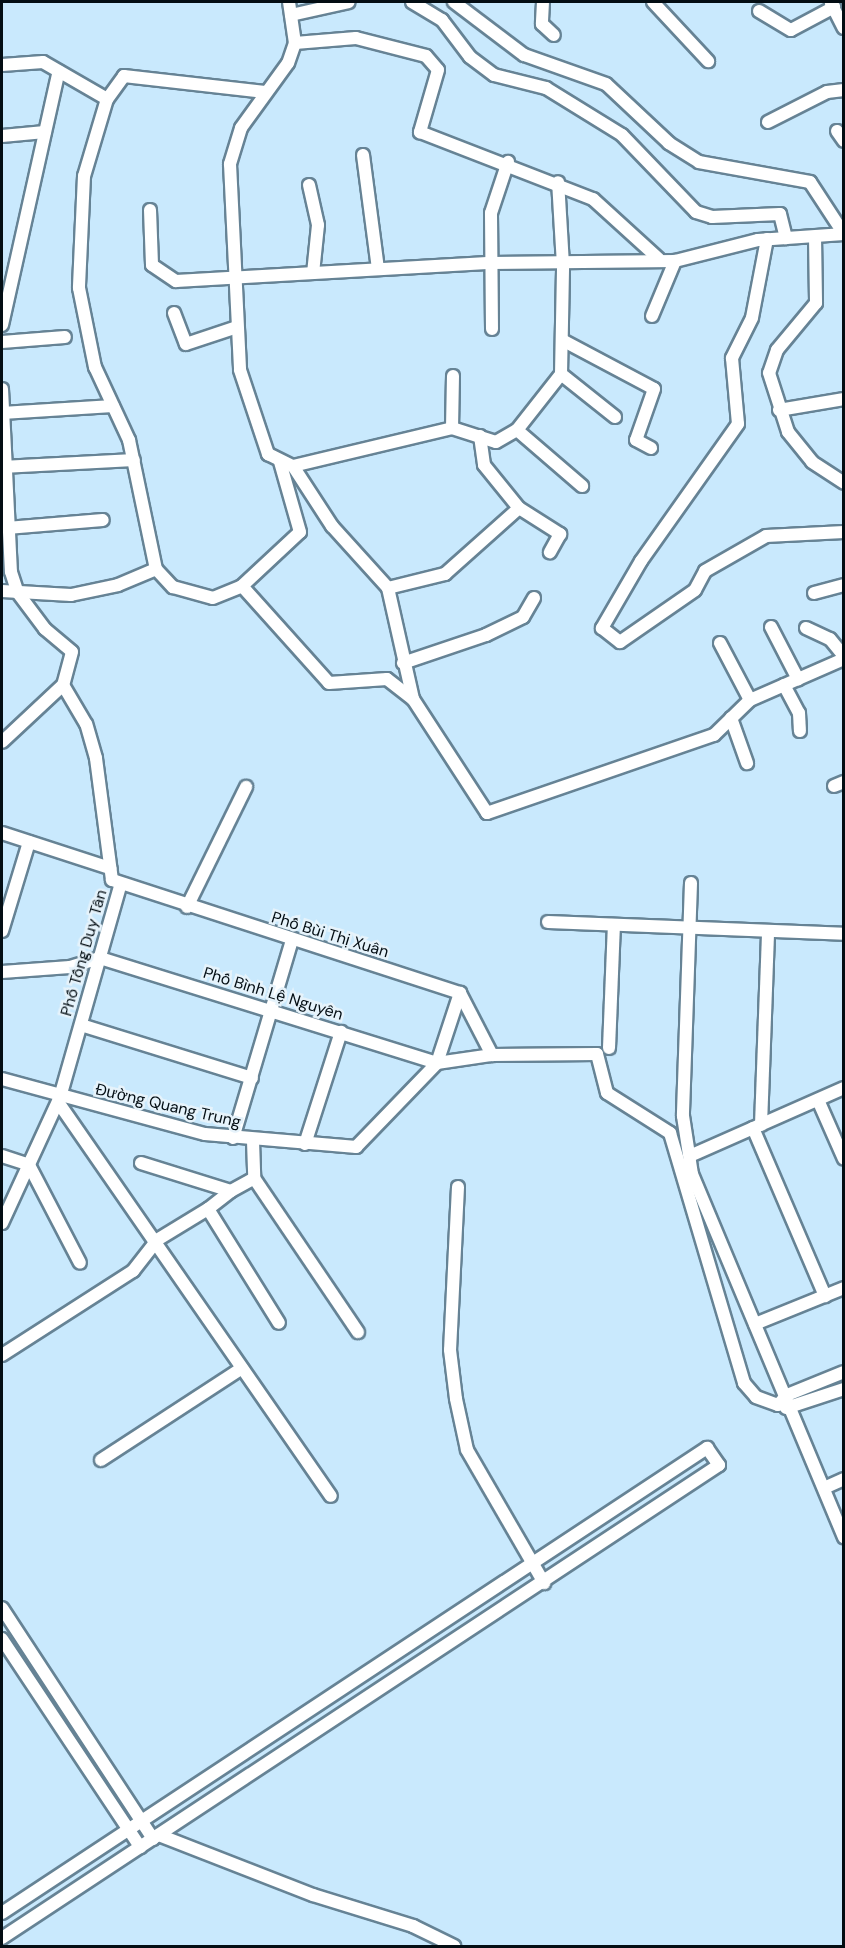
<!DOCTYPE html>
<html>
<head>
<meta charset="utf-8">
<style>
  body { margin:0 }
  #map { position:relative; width:845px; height:1948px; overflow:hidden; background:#c9e9fd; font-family:"DM Sans",sans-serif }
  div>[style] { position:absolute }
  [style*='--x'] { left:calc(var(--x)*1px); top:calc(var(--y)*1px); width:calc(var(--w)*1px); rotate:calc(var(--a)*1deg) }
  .roads { filter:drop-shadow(2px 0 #668395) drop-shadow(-2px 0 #668395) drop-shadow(0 2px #668395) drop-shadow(0 -2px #668395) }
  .minor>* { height:12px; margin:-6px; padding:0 6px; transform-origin:6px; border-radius:6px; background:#fff }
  span { translate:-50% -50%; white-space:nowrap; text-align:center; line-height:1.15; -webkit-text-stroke:5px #e6f3fb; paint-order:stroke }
  .street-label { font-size:16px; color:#030d13 }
  .frame { position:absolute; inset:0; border:3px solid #030d13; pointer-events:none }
</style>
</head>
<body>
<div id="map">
  <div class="roads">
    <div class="minor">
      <i style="--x:289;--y:2;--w:41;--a:81.7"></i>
      <i style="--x:295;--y:43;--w:21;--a:109"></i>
      <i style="--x:288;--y:63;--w:80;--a:125.9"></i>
      <i style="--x:241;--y:128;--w:38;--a:107"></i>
      <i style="--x:230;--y:164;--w:206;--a:87.2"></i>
      <i style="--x:240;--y:370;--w:89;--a:71.6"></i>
      <i style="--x:268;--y:454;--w:28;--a:26"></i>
      <i style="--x:293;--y:466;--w:72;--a:57"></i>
      <i style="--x:332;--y:526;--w:84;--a:47.9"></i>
      <i style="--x:388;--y:588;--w:114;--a:77.3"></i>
      <i style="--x:412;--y:2;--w:35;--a:31"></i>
      <i style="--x:442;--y:20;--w:46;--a:52.9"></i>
      <i style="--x:470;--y:57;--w:30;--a:37"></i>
      <i style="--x:494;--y:75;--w:54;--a:14"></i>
      <i style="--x:546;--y:88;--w:89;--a:31.7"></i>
      <i style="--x:622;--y:135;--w:107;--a:46.1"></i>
      <i style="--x:696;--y:212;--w:17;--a:17"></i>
      <i style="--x:712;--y:217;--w:68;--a:-2.5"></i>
      <i style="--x:780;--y:214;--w:25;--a:76"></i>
      <i style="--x:543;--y:2;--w:22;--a:93"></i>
      <i style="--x:542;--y:24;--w:16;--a:43"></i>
      <i style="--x:653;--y:2;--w:81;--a:47"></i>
      <i style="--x:831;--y:3;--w:28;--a:63"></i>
      <i style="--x:759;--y:11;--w:37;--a:31"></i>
      <i style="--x:791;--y:30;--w:49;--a:-28.1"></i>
      <i style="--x:291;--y:15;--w:59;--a:-12.6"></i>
      <i style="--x:295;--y:43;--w:61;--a:-4.7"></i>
      <i style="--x:356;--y:38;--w:72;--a:14.4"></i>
      <i style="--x:426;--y:56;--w:18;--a:49"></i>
      <i style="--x:438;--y:70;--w:65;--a:106.2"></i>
      <i style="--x:420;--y:132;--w:186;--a:21.2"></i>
      <i style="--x:593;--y:199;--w:89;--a:42.3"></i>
      <i style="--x:2;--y:65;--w:41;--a:-4.2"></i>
      <i style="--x:43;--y:62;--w:74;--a:30"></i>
      <i style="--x:265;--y:92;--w:142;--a:-173.5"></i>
      <i style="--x:124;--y:76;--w:29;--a:126"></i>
      <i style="--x:107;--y:99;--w:80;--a:106.6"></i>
      <i style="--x:84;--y:176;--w:112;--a:92.6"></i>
      <i style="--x:79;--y:288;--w:81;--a:78.6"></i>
      <i style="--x:95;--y:367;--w:81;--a:65"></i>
      <i style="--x:129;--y:440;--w:132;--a:78.2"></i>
      <i style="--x:156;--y:569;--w:25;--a:47"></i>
      <i style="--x:173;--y:587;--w:41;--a:15.4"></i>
      <i style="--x:213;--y:598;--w:31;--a:-22"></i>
      <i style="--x:242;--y:586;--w:79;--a:-43"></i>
      <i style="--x:300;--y:532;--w:73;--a:-105.9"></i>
      <i style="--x:768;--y:122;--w:66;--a:-27"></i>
      <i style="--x:827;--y:92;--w:17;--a:-7"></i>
      <i style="--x:837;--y:131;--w:12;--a:55"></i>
      <i style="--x:2;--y:136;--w:43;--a:-5.3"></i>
      <i style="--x:363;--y:155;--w:115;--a:82.5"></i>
      <i style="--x:309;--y:185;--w:41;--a:77.3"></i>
      <i style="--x:318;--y:225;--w:48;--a:95.9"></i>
      <i style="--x:150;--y:210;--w:55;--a:87.9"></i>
      <i style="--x:152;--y:265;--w:29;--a:34"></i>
      <i style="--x:176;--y:281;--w:316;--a:-3.3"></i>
      <i style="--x:491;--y:263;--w:184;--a:-0.6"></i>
      <i style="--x:675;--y:261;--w:86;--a:-14.2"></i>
      <i style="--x:758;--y:240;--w:86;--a:-4"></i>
      <i style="--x:844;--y:234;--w:62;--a:-123.2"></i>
      <i style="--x:810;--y:182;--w:113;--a:-169.8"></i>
      <i style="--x:699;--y:162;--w:36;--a:-148"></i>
      <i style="--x:669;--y:143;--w:86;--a:-136.9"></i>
      <i style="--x:606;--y:84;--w:87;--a:-160.5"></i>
      <i style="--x:524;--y:55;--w:88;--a:-142.9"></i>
      <i style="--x:815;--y:237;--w:66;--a:89.1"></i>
      <i style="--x:816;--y:303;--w:61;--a:129.7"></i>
      <i style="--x:777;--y:350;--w:24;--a:109"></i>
      <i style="--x:769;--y:373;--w:62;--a:72.1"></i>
      <i style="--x:788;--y:432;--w:38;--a:51"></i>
      <i style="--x:812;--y:462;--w:38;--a:33"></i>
      <i style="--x:767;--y:239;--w:80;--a:100.8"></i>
      <i style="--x:752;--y:318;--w:45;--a:116.6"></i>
      <i style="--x:732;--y:358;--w:66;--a:84.8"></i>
      <i style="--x:738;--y:424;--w:168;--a:125.3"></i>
      <i style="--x:641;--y:561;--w:78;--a:120.2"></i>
      <i style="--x:602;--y:628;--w:23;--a:38"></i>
      <i style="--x:620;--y:642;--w:91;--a:-34.7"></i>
      <i style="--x:695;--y:590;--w:21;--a:-62"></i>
      <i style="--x:705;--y:571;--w:70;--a:-29.8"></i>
      <i style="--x:766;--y:536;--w:78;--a:-2.9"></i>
      <i style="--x:174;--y:313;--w:33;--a:69"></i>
      <i style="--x:186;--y:344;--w:51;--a:-18.4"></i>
      <i style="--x:652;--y:316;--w:60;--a:-67.3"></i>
      <i style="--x:2;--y:325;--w:260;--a:-77.4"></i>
      <i style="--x:492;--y:329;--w:116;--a:-90.5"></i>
      <i style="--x:491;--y:213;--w:54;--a:-71.6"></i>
      <i style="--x:562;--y:340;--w:104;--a:28"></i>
      <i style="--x:654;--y:389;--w:54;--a:109.4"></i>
      <i style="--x:636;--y:440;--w:17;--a:28"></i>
      <i style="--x:2;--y:342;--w:63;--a:-4.5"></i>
      <i style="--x:561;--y:374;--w:69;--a:38.5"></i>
      <i style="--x:2;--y:389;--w:183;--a:87.2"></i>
      <i style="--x:11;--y:572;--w:22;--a:72"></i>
      <i style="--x:18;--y:593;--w:45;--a:53.1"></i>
      <i style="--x:45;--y:629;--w:35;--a:40"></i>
      <i style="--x:72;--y:652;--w:34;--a:105"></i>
      <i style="--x:63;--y:685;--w:83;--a:136.9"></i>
      <i style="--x:779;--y:410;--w:66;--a:-9.6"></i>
      <i style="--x:2;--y:413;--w:111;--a:-3.6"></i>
      <i style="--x:452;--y:428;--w:52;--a:-88.9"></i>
      <i style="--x:517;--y:430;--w:86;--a:40.7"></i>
      <i style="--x:480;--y:436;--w:29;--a:82"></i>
      <i style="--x:484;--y:465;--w:55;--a:50.9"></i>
      <i style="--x:519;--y:508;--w:49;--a:32.4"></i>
      <i style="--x:560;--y:534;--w:21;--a:119"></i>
      <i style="--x:293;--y:466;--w:163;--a:-13.4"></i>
      <i style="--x:452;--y:428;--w:46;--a:17.7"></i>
      <i style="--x:496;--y:442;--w:24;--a:-30"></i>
      <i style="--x:517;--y:430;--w:71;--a:-51.8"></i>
      <i style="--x:561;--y:374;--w:109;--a:-88.9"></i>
      <i style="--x:563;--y:265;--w:83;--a:-93.4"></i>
      <i style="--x:2;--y:467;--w:132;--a:-3"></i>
      <i style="--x:7;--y:528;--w:96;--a:-4.8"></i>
      <i style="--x:242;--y:586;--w:130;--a:48.1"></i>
      <i style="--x:329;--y:683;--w:58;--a:-3.9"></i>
      <i style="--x:387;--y:679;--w:33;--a:38"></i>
      <i style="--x:413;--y:699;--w:136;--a:57"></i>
      <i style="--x:487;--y:813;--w:240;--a:-19"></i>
      <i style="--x:714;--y:735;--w:50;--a:-44.2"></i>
      <i style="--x:750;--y:700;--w:103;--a:-23.6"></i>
      <i style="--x:388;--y:588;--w:59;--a:-13.8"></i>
      <i style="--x:445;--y:574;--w:99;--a:-41.7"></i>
      <i style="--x:2;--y:591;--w:69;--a:3.3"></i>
      <i style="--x:71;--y:595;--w:48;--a:-12"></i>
      <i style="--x:118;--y:585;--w:41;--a:-22.8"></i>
      <i style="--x:814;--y:593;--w:31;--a:-15"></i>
      <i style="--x:771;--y:627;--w:59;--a:62.6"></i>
      <i style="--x:806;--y:628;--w:26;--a:25"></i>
      <i style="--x:830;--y:639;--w:22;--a:51"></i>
      <i style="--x:720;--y:643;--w:64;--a:62.2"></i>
      <i style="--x:403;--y:663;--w:88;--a:-18.6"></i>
      <i style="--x:486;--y:635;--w:41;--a:-25.9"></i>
      <i style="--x:523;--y:617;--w:22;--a:-60"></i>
      <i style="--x:784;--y:685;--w:32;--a:62"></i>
      <i style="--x:799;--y:713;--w:18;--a:87"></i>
      <i style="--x:731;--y:718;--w:48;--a:70.4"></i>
      <i style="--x:834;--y:786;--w:11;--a:-22"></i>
      <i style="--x:2;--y:833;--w:114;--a:18"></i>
      <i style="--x:691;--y:883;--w:233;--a:92"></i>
      <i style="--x:683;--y:1116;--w:59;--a:81.2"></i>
      <i style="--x:692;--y:1174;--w:394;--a:67.3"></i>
      <i style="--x:187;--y:907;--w:134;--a:-63.8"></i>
      <i style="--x:548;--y:922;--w:296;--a:2.3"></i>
      <i style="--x:2;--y:931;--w:93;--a:-73.1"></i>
      <i style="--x:2;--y:972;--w:68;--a:-4.2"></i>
      <i style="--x:70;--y:967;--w:31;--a:-17"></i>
      <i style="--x:100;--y:958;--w:353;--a:17.3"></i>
      <i style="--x:437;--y:1063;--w:56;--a:-8.3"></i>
      <i style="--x:492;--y:1055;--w:105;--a:-0.5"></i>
      <i style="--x:597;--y:1054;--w:40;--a:75.6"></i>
      <i style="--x:607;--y:1093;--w:75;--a:32.4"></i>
      <i style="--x:670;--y:1133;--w:261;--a:73.5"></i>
      <i style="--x:744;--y:1383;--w:18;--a:49"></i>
      <i style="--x:756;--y:1397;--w:23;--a:20"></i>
      <i style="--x:778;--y:1405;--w:13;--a:-48"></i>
      <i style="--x:787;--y:1395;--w:61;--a:-22"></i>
      <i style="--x:460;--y:993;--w:70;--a:62.7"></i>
      <i style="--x:81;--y:1025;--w:179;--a:17.2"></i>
      <i style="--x:609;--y:1048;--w:123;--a:-87.7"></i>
      <i style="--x:2;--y:1079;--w:210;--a:15.2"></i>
      <i style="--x:205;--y:1134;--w:152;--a:4.9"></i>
      <i style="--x:356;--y:1147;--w:117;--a:-46"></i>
      <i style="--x:437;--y:1063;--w:74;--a:-71.8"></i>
      <i style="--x:460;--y:993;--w:366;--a:-162"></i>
      <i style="--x:112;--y:880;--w:123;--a:-97.5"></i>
      <i style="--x:96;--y:758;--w:35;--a:-106"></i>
      <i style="--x:86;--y:724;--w:45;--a:-120.5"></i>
      <i style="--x:818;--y:1100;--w:64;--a:66.2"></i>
      <i style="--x:58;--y:1102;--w:479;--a:55.3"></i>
      <i style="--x:761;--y:1125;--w:194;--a:-87.9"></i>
      <i style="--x:753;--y:1128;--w:183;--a:66.8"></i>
      <i style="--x:233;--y:1138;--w:207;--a:-73.4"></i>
      <i style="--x:253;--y:1141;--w:37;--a:88"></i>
      <i style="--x:254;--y:1178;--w:186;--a:56"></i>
      <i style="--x:305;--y:1144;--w:118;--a:-72.2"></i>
      <i style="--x:692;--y:1155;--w:166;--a:-23.8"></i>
      <i style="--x:2;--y:1156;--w:28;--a:18"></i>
      <i style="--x:29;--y:1165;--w:110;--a:62.5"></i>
      <i style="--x:141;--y:1163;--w:94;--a:17.3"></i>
      <i style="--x:231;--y:1191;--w:29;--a:142"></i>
      <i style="--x:208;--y:1209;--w:134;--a:58.1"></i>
      <i style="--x:458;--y:1187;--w:163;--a:92.8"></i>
      <i style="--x:450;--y:1350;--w:49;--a:83"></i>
      <i style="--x:456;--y:1399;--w:52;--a:77.8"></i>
      <i style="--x:467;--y:1450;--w:154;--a:59.9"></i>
      <i style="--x:231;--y:1191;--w:26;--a:-29"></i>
      <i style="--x:2;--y:1223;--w:139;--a:-65.3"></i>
      <i style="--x:60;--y:1097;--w:219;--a:-74.1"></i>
      <i style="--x:755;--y:1324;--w:96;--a:-22"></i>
      <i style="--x:2;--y:1355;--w:156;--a:-32.7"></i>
      <i style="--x:133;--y:1271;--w:39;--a:-52"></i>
      <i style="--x:157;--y:1240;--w:60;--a:-31.3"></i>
      <i style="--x:786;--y:1408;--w:61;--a:-18.1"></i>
      <i style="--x:101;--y:1460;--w:168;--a:-33.1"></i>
      <i style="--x:824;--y:1488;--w:22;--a:-24"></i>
      <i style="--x:2;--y:1608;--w:276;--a:56.8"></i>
      <i style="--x:2;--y:1639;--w:250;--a:56.4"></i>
      <i style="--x:159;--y:1835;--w:165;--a:21.3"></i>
      <i style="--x:313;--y:1895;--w:105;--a:17.2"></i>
      <i style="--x:413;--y:1926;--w:46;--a:26"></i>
      <i style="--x:2;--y:1913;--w:845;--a:-33.41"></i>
      <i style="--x:707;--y:1448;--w:21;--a:55"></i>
      <i style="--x:719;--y:1465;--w:859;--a:146.59"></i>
    </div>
  </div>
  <div class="street-label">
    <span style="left:330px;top:935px;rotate:17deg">Phố Bùi Thị Xuân</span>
    <span style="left:84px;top:953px;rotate:-74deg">Phố Tống Duy Tân</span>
    <span style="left:273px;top:994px;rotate:17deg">Phố Bình Lệ Nguyên</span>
    <span style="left:168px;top:1106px;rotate:13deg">Đường Quang Trung</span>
  </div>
  <div class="frame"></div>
</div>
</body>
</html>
